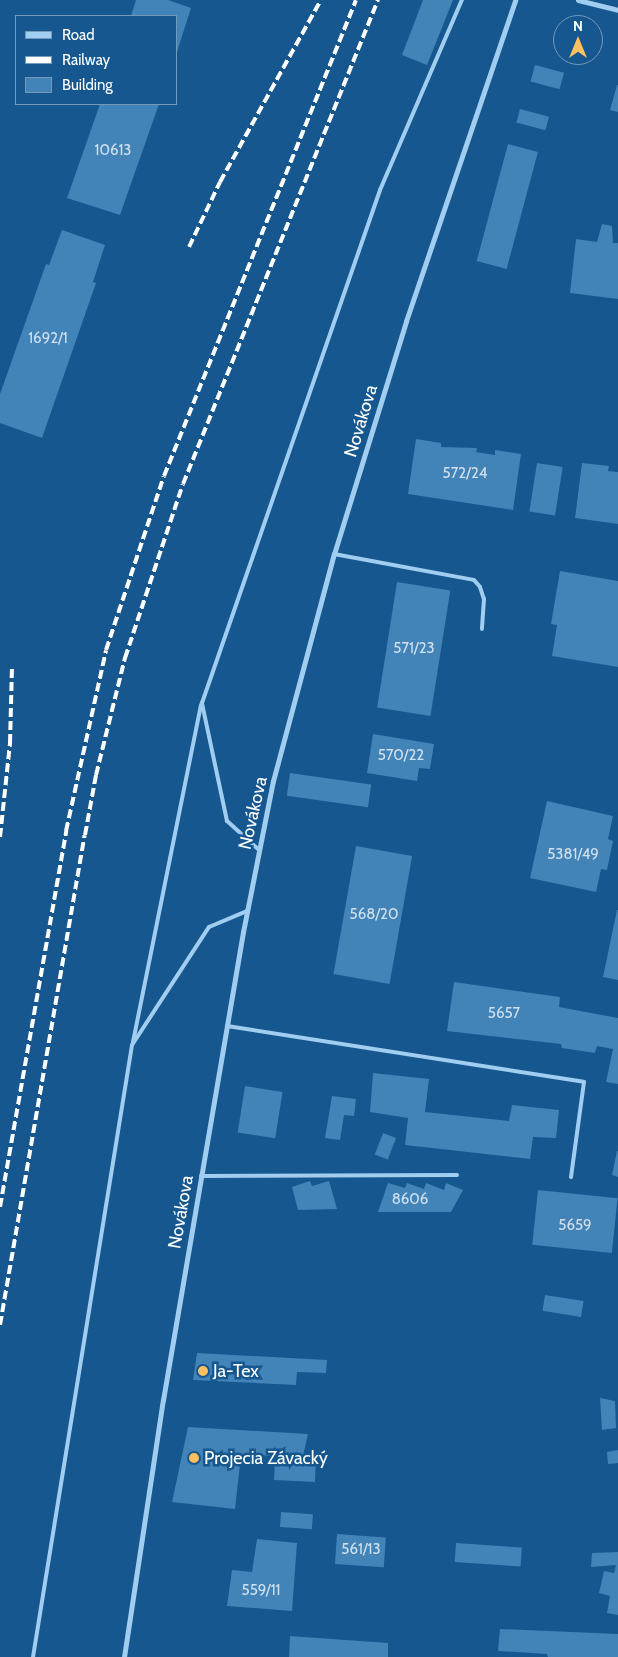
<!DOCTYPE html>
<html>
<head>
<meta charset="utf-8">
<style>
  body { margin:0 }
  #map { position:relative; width:618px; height:1657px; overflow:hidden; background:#15578e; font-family:Cabin,sans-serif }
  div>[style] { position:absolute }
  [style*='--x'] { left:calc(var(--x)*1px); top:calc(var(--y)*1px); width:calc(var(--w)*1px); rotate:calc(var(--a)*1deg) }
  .building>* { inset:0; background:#4283b8; transform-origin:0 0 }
  .service>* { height:4px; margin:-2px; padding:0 2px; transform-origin:2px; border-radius:2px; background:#a0cdf0 }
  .minor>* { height:5px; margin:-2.5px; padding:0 2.5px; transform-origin:2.5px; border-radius:2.5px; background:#a0cdf0 }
  .rail>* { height:4px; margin-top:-2px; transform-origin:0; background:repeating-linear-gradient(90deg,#fff 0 9px,transparent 0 13px) }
  .dots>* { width:14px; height:14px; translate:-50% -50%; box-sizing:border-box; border:2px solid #15578e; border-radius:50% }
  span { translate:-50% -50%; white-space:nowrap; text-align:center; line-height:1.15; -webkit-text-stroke:5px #15578e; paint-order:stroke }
  .number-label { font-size:15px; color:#d0e0ed }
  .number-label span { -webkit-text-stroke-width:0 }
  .street-label { font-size:18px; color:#fff }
  .poi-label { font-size:18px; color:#fff }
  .left { translate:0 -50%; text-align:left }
  .legend { position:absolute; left:15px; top:15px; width:162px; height:90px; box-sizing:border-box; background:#15578e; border:1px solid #739abb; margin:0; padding:6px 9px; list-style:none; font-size:15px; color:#fff }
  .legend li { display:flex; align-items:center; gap:10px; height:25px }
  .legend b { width:25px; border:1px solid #739abb }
  .north { position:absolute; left:553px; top:15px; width:50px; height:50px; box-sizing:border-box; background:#15578e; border:1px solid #739abb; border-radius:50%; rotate:0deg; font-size:14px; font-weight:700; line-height:20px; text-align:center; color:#fff }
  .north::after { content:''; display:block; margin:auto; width:18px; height:22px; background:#ffc05f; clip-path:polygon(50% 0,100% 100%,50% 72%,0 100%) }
</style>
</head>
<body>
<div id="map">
  <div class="building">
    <i style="clip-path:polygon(136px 0,168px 0,191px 8px,177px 52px,176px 16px,131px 16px)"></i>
    <i style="clip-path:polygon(423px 0,453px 0,427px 65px,402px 55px)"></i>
    <i style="left:535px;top:65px;width:30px;height:17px;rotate:15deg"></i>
    <i style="clip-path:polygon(617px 85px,618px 85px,618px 112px,610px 110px)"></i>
    <i style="clip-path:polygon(100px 104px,159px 104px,120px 215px,67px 198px)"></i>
    <i style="left:520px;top:109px;width:30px;height:14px;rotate:15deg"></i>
    <i style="left:508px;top:144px;width:31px;height:121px;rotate:15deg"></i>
    <i style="clip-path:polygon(602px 224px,612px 226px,613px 243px,618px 243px,618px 299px,570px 293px,576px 239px,597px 242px)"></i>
    <i style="clip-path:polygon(62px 230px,105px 245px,93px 282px,96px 283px,42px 438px,0 423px,0 394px,46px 264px,49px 265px)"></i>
    <i style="clip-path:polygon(416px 439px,441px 443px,441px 447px,477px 448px,476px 452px,495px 455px,495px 450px,521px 454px,513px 510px,408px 494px)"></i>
    <i style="left:537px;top:463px;width:26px;height:49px;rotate:9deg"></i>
    <i style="clip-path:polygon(582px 463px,609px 466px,608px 471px,618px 472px,618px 524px,575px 518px)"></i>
    <i style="clip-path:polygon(560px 571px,618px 581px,618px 667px,552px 656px,557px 625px,551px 624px)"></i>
    <i style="left:397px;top:582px;width:54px;height:127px;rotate:9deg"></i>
    <i style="clip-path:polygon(373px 734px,434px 744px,430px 769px,419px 768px,417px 781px,367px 773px)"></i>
    <i style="left:290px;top:773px;width:82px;height:23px;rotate:8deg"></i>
    <i style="clip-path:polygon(547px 801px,613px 816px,608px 839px,613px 841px,607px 870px,601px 869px,596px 892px,530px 878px)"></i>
    <i style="left:356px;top:846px;width:57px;height:130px;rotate:10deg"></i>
    <i style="clip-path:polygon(617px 910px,618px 910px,618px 980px,603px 977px)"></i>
    <i style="clip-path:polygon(454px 982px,560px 997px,559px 1007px,618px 1018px,618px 1084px,606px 1082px,613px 1049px,597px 1046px,595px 1053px,562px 1048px,561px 1044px,447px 1031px)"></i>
    <i style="clip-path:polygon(373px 1073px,429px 1079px,425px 1112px,509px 1121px,512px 1105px,559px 1110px,556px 1138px,533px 1137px,530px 1159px,405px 1145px,408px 1118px,370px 1112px)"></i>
    <i style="left:245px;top:1086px;width:38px;height:47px;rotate:9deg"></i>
    <i style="clip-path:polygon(332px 1096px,356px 1099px,354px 1116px,344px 1115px,340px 1140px,325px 1138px)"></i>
    <i style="left:383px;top:1133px;width:14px;height:23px;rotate:21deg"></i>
    <i style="clip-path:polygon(617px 1151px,618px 1151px,618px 1177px,612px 1175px)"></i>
    <i style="clip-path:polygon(310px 1181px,312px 1186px,329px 1181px,337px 1209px,298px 1210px,292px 1187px)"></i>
    <i style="clip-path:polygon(388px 1183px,405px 1188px,407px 1183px,424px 1189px,426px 1183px,444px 1190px,446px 1183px,463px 1190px,451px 1212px,378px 1212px)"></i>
    <i style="left:538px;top:1190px;width:80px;height:55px;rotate:6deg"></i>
    <i style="left:545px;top:1295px;width:39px;height:16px;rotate:9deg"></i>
    <i style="clip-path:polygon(197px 1353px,327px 1360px,326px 1373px,297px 1372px,296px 1385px,193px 1380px)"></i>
    <i style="clip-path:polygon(600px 1398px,615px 1401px,616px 1428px,602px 1430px)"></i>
    <i style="clip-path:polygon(188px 1427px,308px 1434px,303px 1456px,241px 1455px,235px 1509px,172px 1502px)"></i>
    <i style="clip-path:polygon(618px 1450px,618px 1463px,608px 1464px,607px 1452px)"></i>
    <i style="left:275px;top:1460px;width:41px;height:20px;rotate:3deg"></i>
    <i style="left:281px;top:1512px;width:32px;height:15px;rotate:4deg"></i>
    <i style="left:337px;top:1534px;width:49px;height:30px;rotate:4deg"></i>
    <i style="clip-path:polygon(257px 1539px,297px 1543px,292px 1611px,227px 1606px,232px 1570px,252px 1572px)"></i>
    <i style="left:456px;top:1543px;width:66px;height:19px;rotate:4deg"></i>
    <i style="clip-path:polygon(618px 1552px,618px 1615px,607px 1613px,610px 1596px,599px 1593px,604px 1571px,614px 1573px,616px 1565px,591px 1567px,592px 1553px)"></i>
    <i style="clip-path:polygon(500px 1629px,618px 1634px,618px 1657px,548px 1657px,547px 1654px,498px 1651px)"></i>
    <i style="clip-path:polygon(290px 1636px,388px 1643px,388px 1657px,289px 1657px)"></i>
  </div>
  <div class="service">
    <i style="--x:334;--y:554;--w:142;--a:10.5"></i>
    <i style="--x:474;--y:580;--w:9;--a:49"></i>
    <i style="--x:480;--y:587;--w:13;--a:72"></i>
    <i style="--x:484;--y:599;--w:30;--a:94"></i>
    <i style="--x:258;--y:849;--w:42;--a:-137.9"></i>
    <i style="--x:227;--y:821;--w:121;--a:-102"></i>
    <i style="--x:202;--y:703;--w:543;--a:-70.86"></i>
    <i style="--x:380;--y:190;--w:207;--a:-66.7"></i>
    <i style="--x:227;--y:1026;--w:361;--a:8.9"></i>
    <i style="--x:584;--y:1082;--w:96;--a:97.8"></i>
    <i style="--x:133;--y:1042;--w:344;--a:-78.6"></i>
    <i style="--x:201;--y:1176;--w:256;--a:-0.2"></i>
    <i style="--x:33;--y:1657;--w:620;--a:-80.81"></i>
    <i style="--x:132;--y:1045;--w:141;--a:-56.9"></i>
    <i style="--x:209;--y:927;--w:41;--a:-22.8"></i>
  </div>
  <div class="minor">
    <i style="--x:578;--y:0;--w:41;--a:14"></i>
    <i style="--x:124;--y:1657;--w:260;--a:-81.4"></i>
    <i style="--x:163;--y:1400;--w:475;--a:-80.3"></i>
    <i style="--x:243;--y:932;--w:154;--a:-78.8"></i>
    <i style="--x:273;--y:781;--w:235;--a:-75"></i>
    <i style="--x:334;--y:554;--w:244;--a:-72.8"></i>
    <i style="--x:406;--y:321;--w:339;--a:-71.2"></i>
  </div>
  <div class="rail">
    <i style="--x:189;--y:247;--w:72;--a:-64.5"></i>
    <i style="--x:220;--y:182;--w:208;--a:-61"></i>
    <i style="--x:0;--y:837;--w:95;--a:-83.9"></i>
    <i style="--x:10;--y:743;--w:75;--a:-88.5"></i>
    <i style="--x:0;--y:1207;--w:382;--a:-80"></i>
    <i style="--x:66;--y:831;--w:185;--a:-77.5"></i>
    <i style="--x:106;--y:650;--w:183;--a:-71.6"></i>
    <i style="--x:164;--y:476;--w:513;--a:-68.03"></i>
    <i style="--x:0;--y:1325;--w:497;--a:-80.2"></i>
    <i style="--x:85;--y:835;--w:61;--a:-79.6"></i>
    <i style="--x:96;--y:775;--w:121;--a:-76.1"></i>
    <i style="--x:125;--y:658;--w:183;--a:-71.6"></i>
    <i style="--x:183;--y:484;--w:522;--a:-68.06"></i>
  </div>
  <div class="dots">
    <i style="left:203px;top:1371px;background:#ffc05f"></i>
    <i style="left:194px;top:1458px;background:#ffc05f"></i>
  </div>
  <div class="number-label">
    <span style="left:113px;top:151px">10613</span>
    <span style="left:48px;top:339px">1692/1</span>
    <span style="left:465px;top:474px">572/24</span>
    <span style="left:414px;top:649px">571/23</span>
    <span style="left:401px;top:756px">570/22</span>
    <span style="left:573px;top:855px">5381/49</span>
    <span style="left:374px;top:915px">568/20</span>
    <span style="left:504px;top:1014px">5657</span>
    <span style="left:410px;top:1200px">8606</span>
    <span style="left:575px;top:1226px">5659</span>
    <span style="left:361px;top:1550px">561/13</span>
    <span style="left:261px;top:1591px">559/11</span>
  </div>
  <div class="street-label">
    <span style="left:361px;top:421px;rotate:-73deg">Novákova</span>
    <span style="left:253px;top:813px;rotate:-77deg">Novákova</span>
    <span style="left:181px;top:1212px;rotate:-80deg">Novákova</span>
  </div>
  <div class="poi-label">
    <span class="left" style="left:213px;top:1371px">Ja-Tex</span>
    <span class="left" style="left:204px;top:1458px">Projecia Závacký</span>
  </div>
  <ul class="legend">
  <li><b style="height:6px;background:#a0cdf0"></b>Road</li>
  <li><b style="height:6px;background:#fff"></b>Railway</li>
  <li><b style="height:14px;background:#4283b8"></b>Building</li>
  </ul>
  <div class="north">N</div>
</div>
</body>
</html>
